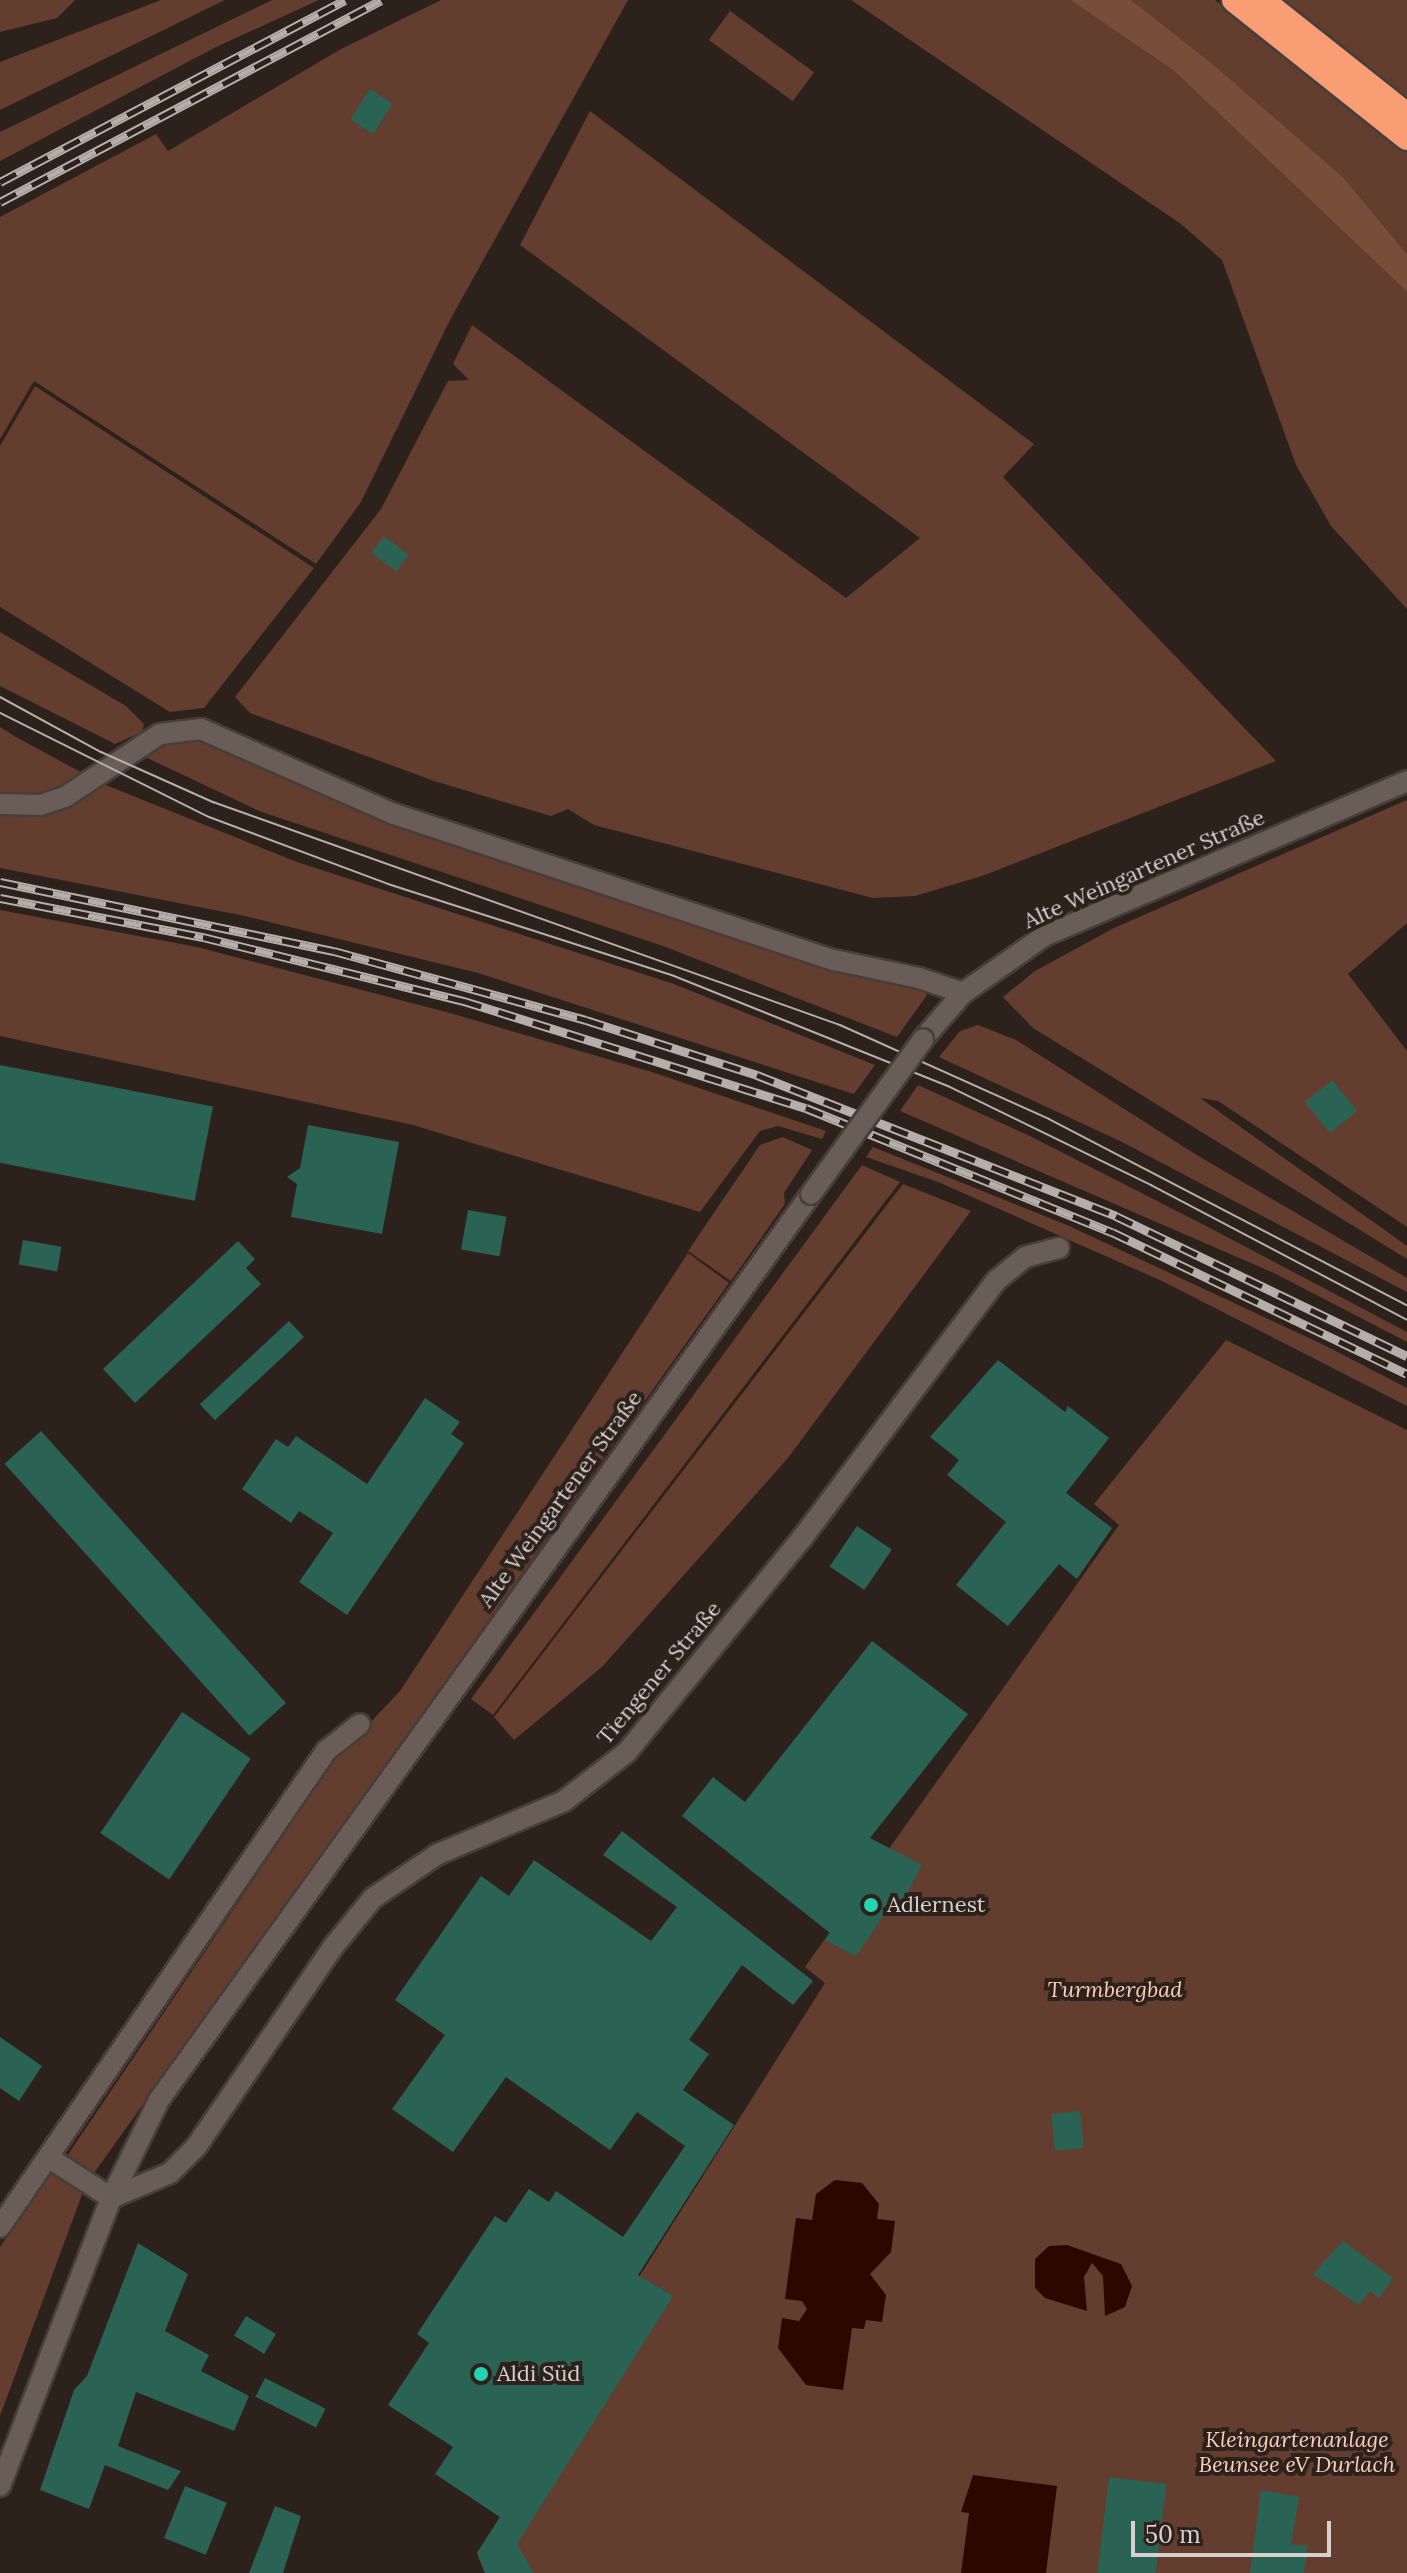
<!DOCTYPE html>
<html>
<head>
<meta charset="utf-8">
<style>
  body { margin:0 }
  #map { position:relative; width:1407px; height:2573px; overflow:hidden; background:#2d211c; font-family:Lora,serif }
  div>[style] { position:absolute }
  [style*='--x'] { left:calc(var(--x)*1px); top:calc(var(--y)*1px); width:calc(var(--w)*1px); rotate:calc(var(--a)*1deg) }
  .green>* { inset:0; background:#633d2d; transform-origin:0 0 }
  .forest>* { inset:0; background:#784d39 }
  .water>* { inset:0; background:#2b0700 }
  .building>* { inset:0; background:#2a6354; transform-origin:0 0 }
  .roads { filter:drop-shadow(2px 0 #473e3a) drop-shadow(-2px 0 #473e3a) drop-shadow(0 2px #473e3a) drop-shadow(0 -2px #473e3a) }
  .minor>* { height:20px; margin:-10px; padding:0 10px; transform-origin:10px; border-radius:10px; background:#6a5d57 }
  .highway>* { height:24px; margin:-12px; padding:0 12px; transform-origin:12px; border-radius:12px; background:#f89d74 }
  .tram>* { height:2px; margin:-1px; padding:0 1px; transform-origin:1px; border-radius:1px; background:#b6aeaa }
  .rail>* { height:9px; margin-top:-4.5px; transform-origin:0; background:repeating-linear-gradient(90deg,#2d211c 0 18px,#b6aeaa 0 36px); box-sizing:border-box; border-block:2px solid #b6aeaa }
  .bridges { filter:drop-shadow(2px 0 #473e3a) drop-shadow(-2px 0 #473e3a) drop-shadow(0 2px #473e3a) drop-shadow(0 -2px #473e3a) }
  .minor-bridge>* { height:20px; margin:-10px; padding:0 10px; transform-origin:10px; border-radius:10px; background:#6a5d57 }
  .dots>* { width:22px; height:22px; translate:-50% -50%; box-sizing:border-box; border:4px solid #2d211c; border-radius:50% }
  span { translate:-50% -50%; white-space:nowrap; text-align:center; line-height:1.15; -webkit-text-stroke:8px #2d211c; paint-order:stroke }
  .street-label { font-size:22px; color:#d7d0cc }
  .poi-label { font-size:22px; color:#d7d0cc }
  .left { translate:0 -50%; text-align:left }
  .park-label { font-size:22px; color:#f9cdb9; font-style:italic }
  .scale { position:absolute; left:1131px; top:2521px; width:200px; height:36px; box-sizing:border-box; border:4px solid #d7d0cc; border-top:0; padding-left:10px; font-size:24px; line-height:28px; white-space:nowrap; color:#d7d0cc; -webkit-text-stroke:6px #2d211c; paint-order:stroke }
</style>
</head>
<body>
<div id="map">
  <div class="green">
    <i style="clip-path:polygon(0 0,75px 0,57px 18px,0 32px)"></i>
    <i style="clip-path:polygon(161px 0,225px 0,0 110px,0 62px)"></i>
    <i style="clip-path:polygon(272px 0,319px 0,216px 47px,0 161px,0 132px)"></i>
    <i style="clip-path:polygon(441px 0,628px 0,450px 320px,361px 502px,316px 564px,34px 381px,0 439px,0 217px,156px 134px,168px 151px,341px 49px)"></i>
    <i style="clip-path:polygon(851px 0,1070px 0,1174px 71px,1407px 292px,1407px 609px,1331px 526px,1296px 465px,1222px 260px,1181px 224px)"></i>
    <i style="clip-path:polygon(1131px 0,1215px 0,1407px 152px,1407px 254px,1344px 178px)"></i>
    <i style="clip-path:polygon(1281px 0,1407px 0,1407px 104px)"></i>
    <i style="left:730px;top:11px;width:104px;height:36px;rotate:36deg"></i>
    <i style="clip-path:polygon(590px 111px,1034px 444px,1003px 477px,1276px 761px,982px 876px,915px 896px,873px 898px,594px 825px,568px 809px,551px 816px,434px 781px,250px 713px,235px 697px,381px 509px,448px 381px,469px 380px,453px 364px,472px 325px,846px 598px,920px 538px,520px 245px)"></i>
    <i style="clip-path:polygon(35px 386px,314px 568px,204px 708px,170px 712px,0 607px,0 446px)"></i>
    <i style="clip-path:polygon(0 632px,126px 706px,144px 724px,142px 732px,115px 744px,0 686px)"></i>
    <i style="clip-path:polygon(0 727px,16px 737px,88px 776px,57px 794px,0 796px)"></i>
    <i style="clip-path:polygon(197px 737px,475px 851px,924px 990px,927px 995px,897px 1037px,663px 946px,259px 811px,141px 755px,167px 741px)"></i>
    <i style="clip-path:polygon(101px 783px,297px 862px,674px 984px,875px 1065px,854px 1094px,478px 973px,245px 916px,0 868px,0 811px)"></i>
    <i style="clip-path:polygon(1407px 800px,1407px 923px,1348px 974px,1407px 1051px,1407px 1227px,1218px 1101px,1200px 1098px,1407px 1246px,1407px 1259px,1033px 1028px,1003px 997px,1035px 971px,1114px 928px)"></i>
    <i style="clip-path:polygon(0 910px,197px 947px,450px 1013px,652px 1072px,826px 1131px,822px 1139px,778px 1126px,760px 1131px,700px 1212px,413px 1125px,0 1036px)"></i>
    <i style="clip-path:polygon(978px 1025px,1016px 1040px,1195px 1154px,1407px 1278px,1407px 1292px,1122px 1142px,939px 1057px,960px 1031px)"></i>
    <i style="clip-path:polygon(918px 1085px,1030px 1136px,1208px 1227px,1407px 1332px,1407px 1342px,1274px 1273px,900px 1111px)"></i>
    <i style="clip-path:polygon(783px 1137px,812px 1150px,784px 1193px,785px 1204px,731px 1281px,688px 1251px,760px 1145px)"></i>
    <i style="clip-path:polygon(873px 1147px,1067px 1225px,1326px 1346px,1407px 1388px,1407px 1406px,1162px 1281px,938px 1182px,866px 1157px)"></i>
    <i style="clip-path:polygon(862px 1165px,900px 1182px,493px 1715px,471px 1699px)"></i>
    <i style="clip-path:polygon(903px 1184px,971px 1211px,788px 1458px,602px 1667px,514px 1740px,494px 1717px)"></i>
    <i style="clip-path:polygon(688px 1253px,729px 1283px,94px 2173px,67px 2156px,333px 1762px,400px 1691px)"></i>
    <i style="clip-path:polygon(1226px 1340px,1407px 1430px,1407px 2573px,485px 2573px,477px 2553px,500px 2517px,491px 2511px,825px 1983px,805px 1967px,1119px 1525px,1094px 1504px)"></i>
    <i style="clip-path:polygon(53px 2170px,83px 2192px,0 2416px,0 2247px)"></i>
  </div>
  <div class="forest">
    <i style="clip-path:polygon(1070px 0,1131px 0,1211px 63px,1344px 178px,1407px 254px,1407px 292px,1174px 71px)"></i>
  </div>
  <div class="water">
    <i style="clip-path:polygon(835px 2180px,862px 2183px,879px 2204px,877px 2219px,895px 2221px,891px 2252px,870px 2274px,886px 2295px,882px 2322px,866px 2320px,864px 2329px,852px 2328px,843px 2390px,806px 2385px,778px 2348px,782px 2318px,799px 2321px,807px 2309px,802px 2301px,785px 2299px,796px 2218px,812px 2220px,816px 2194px)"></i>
    <i style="clip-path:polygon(1067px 2245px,1121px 2264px,1132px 2286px,1125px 2307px,1105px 2316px,1103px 2276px,1092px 2263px,1084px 2277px,1087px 2311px,1045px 2298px,1035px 2288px,1035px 2259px,1049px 2246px)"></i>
    <i style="clip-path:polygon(973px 2475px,1057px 2486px,1046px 2573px,961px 2573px,969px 2513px,961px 2512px)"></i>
  </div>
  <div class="building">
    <i style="left:370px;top:89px;width:27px;height:36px;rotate:33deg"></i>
    <i style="left:384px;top:536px;width:31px;height:21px;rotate:37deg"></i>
    <i style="left:0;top:1065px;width:217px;height:96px;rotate:11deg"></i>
    <i style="left:1332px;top:1080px;width:40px;height:35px;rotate:51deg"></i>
    <i style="clip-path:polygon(308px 1125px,399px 1142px,382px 1234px,291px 1217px,297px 1184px,287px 1177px,300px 1168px)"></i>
    <i style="left:468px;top:1210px;width:39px;height:40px;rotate:10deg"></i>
    <i style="left:23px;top:1240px;width:39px;height:25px;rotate:10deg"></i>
    <i style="clip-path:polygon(238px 1241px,255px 1259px,246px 1268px,261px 1284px,135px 1403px,103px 1369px)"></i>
    <i style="left:289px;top:1321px;width:22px;height:122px;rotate:47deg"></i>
    <i style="clip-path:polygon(998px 1360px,1065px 1412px,1068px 1406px,1109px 1438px,1066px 1493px,1112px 1528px,1077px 1579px,1059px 1564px,1008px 1626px,956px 1585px,1006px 1522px,947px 1475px,959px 1460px,930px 1437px)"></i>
    <i style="clip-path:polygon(425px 1398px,460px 1422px,451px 1434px,464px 1443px,347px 1615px,299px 1582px,333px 1533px,299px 1511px,291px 1523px,242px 1489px,276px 1439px,288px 1447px,296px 1436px,367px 1484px)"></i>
    <i style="left:41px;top:1431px;width:366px;height:49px;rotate:48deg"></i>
    <i style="left:857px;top:1526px;width:42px;height:49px;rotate:34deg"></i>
    <i style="clip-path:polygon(872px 1641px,968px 1714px,870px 1838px,922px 1865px,899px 1910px,890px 1906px,856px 1956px,825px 1940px,830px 1933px,682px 1816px,713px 1777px,745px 1802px)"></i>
    <i style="left:182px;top:1712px;width:83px;height:146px;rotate:34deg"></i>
    <i style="clip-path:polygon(622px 1831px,813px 1981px,793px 2005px,742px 1965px,689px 2040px,709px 2054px,683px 2090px,734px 2125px,638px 2275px,673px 2296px,517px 2544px,534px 2573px,485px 2573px,477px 2553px,500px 2517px,435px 2474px,453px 2447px,388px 2405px,429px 2343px,417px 2334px,495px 2216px,506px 2223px,529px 2189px,549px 2202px,556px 2191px,623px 2237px,685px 2146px,637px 2112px,610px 2150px,506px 2077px,453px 2152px,392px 2109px,445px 2035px,395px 2000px,481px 1876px,509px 1896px,534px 1860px,651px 1941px,677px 1907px,603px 1855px)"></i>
    <i style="clip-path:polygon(0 2037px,42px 2066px,19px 2101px,0 2088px)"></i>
    <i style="left:1080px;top:2111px;width:37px;height:29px;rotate:84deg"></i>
    <i style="clip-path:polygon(1343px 2241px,1393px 2278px,1379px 2298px,1370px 2291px,1359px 2305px,1313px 2274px)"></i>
    <i style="clip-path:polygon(138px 2243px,188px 2274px,165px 2331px,209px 2355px,201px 2371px,249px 2396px,234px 2431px,136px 2392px,118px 2446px,181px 2471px,168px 2490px,105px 2465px,89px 2509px,40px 2490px,74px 2390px,87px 2376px)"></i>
    <i style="left:246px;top:2316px;width:35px;height:23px;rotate:31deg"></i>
    <i style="left:265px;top:2378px;width:68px;height:21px;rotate:27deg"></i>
    <i style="left:1109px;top:2477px;width:58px;height:97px;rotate:7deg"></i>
    <i style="left:185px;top:2486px;width:45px;height:56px;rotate:22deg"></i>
    <i style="clip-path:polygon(1261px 2490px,1299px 2497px,1291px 2544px,1308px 2546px,1304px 2573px,1250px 2573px)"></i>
    <i style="clip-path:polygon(275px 2506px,301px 2516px,283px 2573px,249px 2573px)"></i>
  </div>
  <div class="roads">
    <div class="minor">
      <i style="--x:0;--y:804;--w:40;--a:1.4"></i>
      <i style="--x:40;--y:805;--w:26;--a:-18"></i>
      <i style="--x:65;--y:797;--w:114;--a:-33.6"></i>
      <i style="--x:160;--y:734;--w:41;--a:-7"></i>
      <i style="--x:201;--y:729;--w:211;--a:23.8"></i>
      <i style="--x:394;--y:814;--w:464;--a:18.4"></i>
      <i style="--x:834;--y:960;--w:87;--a:12"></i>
      <i style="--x:919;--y:978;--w:46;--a:18.8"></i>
      <i style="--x:923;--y:1039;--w:61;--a:-49"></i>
      <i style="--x:963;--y:993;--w:99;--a:-35.1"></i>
      <i style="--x:1044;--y:936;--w:395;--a:-23.1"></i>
      <i style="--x:51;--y:2159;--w:72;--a:33"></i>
      <i style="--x:111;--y:2198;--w:64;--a:-23"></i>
      <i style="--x:170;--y:2173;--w:37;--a:-45"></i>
      <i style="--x:196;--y:2147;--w:242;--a:-55.6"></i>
      <i style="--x:333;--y:1947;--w:63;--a:-50.8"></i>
      <i style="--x:373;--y:1898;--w:78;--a:-34.1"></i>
      <i style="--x:438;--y:1854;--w:137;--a:-22.8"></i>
      <i style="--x:564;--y:1801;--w:80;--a:-37.9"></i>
      <i style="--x:627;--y:1752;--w:278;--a:-50.7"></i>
      <i style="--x:803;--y:1537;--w:322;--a:-53"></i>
      <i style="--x:997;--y:1280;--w:36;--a:-39"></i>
      <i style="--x:1025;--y:1257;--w:35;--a:-15"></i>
      <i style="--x:0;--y:2227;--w:577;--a:-55.59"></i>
      <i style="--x:326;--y:1751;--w:43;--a:-38.5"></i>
      <i style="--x:0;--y:2486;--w:309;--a:-68.9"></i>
      <i style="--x:111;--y:2198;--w:109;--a:-63.9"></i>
      <i style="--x:159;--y:2100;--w:1116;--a:-54.26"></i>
    </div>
    <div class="highway">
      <i style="--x:1234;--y:0;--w:221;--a:38.6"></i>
      <i style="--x:1262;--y:0;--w:185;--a:38.4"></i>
    </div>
  </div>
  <div class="tram">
    <i style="--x:0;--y:697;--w:115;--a:28.6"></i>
    <i style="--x:101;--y:752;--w:123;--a:24.1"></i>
    <i style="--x:213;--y:802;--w:665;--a:19.58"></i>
    <i style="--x:840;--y:1025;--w:229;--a:24.2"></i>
    <i style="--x:1049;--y:1119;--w:403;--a:27.5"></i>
    <i style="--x:0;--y:713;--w:233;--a:26.5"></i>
    <i style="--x:209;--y:817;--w:191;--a:20.5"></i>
    <i style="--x:388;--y:884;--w:300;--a:17.8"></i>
    <i style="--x:674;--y:976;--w:297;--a:21.9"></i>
    <i style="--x:950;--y:1087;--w:224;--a:26"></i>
    <i style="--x:1151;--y:1185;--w:289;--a:27.8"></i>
  </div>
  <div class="rail">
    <i style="--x:0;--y:182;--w:390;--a:-27.8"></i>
    <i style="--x:0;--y:202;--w:431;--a:-27.9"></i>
    <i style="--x:0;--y:882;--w:341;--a:11.7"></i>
    <i style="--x:334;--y:951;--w:261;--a:15.3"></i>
    <i style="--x:586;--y:1020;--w:180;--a:17.8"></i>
    <i style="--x:757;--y:1075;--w:386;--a:21.4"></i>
    <i style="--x:1116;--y:1216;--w:323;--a:25.7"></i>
    <i style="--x:0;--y:898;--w:207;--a:10.9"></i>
    <i style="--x:203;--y:937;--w:269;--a:13.8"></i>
    <i style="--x:464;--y:1001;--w:358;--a:17.4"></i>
    <i style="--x:806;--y:1108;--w:330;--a:22.1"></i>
    <i style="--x:1112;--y:1232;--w:327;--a:25.7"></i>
  </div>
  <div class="bridges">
    <div class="minor-bridge">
      <i style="--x:811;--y:1194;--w:191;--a:-54.1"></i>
    </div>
  </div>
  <div class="dots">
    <i style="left:871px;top:1905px;background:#20d5b0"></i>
    <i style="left:481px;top:2374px;background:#20d5b0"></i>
  </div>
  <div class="street-label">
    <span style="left:1144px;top:869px;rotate:-24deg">Alte Weingartener Straße</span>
    <span style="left:560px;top:1499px;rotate:-54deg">Alte Weingartener Straße</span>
    <span style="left:659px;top:1673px;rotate:-50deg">Tiengener Straße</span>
  </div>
  <div class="poi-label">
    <span class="left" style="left:887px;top:1905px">Adlernest</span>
    <span class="left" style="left:497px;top:2374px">Aldi Süd</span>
  </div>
  <div class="park-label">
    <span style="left:1115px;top:1990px">Turmbergbad</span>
    <span style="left:1297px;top:2452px">Kleingartenanlage<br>Beunsee eV Durlach</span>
  </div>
  <div class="scale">50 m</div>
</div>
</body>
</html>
